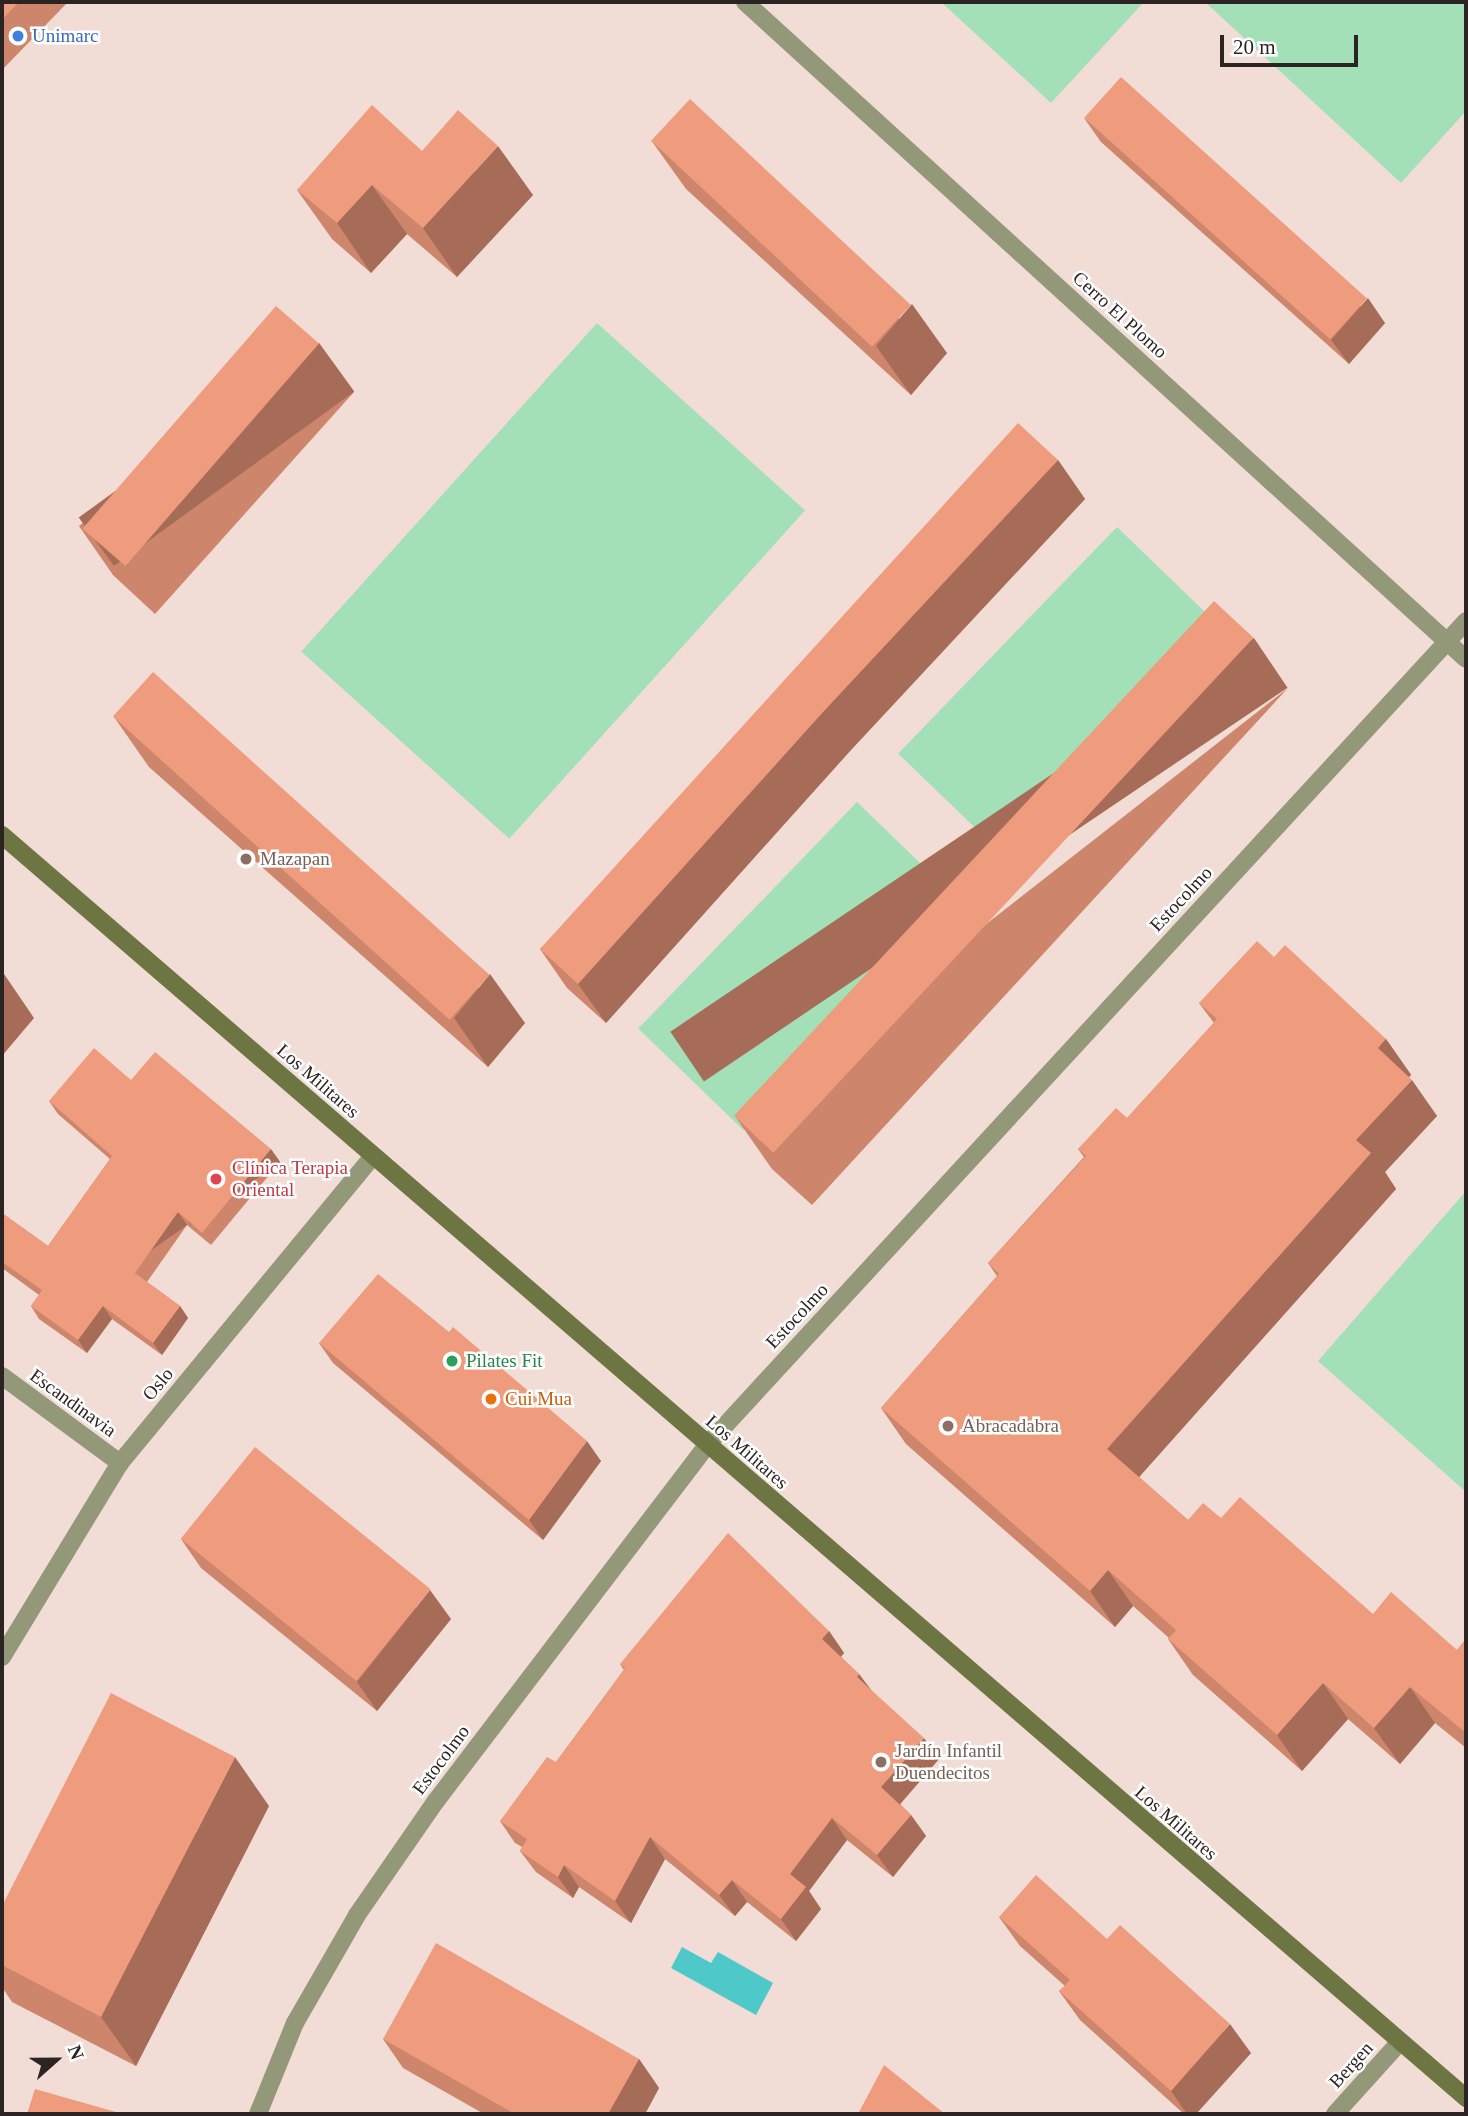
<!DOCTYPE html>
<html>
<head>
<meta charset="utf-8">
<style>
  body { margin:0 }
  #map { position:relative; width:1468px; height:2116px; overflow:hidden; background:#f1ddd6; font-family:Georgia,serif }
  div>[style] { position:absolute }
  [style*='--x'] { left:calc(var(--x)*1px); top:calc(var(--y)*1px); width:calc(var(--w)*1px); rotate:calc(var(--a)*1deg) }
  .green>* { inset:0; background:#a4e0b7; transform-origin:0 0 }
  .water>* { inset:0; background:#4ec8c9 }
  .street>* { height:18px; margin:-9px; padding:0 9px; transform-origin:9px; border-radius:9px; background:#939978 }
  .secondary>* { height:18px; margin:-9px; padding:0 9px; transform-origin:9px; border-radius:9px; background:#6d7643 }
  .wall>* { inset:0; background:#cd856c }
  .shaded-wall>* { inset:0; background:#a76c58; transform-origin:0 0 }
  .building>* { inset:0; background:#ee9b7e; transform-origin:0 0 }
  .dots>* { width:19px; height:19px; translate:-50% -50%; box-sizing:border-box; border:4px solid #fff; border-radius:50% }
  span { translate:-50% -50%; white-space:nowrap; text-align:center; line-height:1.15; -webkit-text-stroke:5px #fff; paint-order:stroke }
  .shop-label { font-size:19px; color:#366cbe }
  .left { translate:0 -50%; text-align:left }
  .street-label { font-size:19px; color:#2c2422 }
  .education-label { font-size:19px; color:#785e54 }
  .health-label { font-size:19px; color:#be3a42 }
  .leisure-label { font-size:19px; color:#27864d }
  .food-label { font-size:19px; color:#c56008 }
  .frame { position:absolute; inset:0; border:4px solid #2c2422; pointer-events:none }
  .north { position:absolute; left:21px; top:2025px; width:70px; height:70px; -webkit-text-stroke:5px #fff; paint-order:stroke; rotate:69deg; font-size:19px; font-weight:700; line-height:28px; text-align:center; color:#2c2422 }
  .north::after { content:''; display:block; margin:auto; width:24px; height:32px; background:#2c2422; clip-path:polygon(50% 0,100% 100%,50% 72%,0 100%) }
  .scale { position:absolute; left:1220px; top:35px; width:138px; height:32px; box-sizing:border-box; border:4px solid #2c2422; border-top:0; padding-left:9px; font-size:21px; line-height:24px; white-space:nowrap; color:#2c2422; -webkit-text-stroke:5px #fff; paint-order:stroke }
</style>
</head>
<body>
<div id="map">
  <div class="green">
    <i style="clip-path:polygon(941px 2px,1144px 2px,1051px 103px)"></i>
    <i style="clip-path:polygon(1205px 2px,1466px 2px,1466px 111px,1401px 183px)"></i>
    <i style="left:597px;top:323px;width:280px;height:442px;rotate:42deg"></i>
    <i style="left:1117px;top:527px;width:153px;height:315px;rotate:44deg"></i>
    <i style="left:857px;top:802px;width:146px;height:315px;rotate:44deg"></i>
    <i style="clip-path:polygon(1466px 1191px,1466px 1492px,1318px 1361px)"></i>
  </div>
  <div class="water">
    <i style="clip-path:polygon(682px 1947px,711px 1963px,718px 1952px,773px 1983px,756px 2015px,671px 1968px)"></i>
  </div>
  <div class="street">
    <i style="--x:745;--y:2;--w:975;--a:42.34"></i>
    <i style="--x:2;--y:1376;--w:147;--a:36.4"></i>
    <i style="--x:2;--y:1657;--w:227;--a:-58.7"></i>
    <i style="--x:120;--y:1463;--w:398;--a:-50.5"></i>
    <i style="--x:258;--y:2114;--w:98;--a:-67.9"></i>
    <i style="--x:295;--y:2023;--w:125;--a:-60.1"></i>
    <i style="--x:357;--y:1915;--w:139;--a:-55.3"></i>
    <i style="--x:436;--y:1801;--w:447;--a:-52.7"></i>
    <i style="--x:707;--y:1445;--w:1120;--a:-47.35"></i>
    <i style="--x:1335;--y:2114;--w:94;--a:-48"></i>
  </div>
  <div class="secondary">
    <i style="--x:2;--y:835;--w:1934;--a:40.78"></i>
  </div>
  <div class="wall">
    <i style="clip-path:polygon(2px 2px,68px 2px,2px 70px)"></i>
    <i style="clip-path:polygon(1084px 118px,1385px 323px,1349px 364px,1101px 142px)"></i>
    <i style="clip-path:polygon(651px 140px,947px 353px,911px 395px,686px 189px)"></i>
    <i style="clip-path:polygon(422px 151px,533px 195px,457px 277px,407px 234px,371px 273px,332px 239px,297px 190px)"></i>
    <i style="clip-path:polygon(319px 343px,354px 392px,155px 614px,113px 575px,79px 526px)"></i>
    <i style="clip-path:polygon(1058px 460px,1085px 499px,850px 751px,606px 1023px,567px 988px,540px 949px)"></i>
    <i style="clip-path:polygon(1288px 688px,812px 1205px,772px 1169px,737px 1119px)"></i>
    <i style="clip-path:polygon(114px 717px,525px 1023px,488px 1067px,149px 767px)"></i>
    <i style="clip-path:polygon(1274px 957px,1386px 1039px,1411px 1075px,1409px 1077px,1437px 1116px,1385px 1172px,1396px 1189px,1139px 1477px,1188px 1520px,1221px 1518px,1373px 1614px,1457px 1650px,1466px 1639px,1466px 1748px,1435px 1723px,1400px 1764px,1348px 1719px,1302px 1771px,1193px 1675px,1168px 1639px,1169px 1638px,1133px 1606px,1115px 1627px,906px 1444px,881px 1408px,997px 1276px,988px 1263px,1084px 1157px,1078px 1149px,1127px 1118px,1214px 1023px,1199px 1003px)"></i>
    <i style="clip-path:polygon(131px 1080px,280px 1162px,211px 1245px,187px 1225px,147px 1282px,180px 1306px,188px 1318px,162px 1355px,112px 1319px,87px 1353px,39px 1319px,31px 1306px,39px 1295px,2px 1268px,2px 1213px,48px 1246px,110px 1159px,58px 1114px,49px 1101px)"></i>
    <i style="clip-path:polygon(449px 1332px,601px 1461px,543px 1540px,333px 1363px,319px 1343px)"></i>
    <i style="clip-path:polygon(181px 1539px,451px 1619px,377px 1711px,201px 1568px)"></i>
    <i style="clip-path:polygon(829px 1631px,844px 1653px,841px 1657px,859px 1674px,869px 1688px,939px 1759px,900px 1804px,911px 1815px,926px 1836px,893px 1877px,847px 1840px,809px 1891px,821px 1909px,796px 1941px,747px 1902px,735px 1916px,665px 1859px,631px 1923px,579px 1887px,573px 1898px,536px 1872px,520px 1851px,522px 1847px,515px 1843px,500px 1821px,556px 1762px,624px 1670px,620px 1664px)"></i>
    <i style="clip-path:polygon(269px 1806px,136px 2066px,12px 2002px,2px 1987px,2px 1906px)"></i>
    <i style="clip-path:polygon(999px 1917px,1107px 1939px,1251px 2053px,1196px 2114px,1184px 2114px,1080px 2020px,1059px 1991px,1065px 1986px,1020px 1946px)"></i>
    <i style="clip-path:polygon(383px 2039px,639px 2059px,659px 2088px,645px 2114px,484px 2114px,403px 2068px)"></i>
  </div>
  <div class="shaded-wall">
    <i style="clip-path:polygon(498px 146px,533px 195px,457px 277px,423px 228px)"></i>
    <i style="clip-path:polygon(372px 185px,407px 234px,371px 273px,337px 223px)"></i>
    <i style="clip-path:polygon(1368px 298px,1385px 323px,1349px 364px,1331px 340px)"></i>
    <i style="clip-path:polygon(912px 304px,947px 353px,911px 395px,876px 346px)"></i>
    <i style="left:319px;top:343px;width:60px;height:297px;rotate:54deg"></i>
    <i style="clip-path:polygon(1058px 460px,1085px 499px,850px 751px,606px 1023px,578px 984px,823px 712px)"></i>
    <i style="left:1254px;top:638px;width:60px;height:704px;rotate:56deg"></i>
    <i style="clip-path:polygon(2px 971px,34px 1018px,2px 1056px)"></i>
    <i style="clip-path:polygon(490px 974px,525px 1023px,488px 1067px,454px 1018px)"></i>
    <i style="left:1386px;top:1039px;width:44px;height:12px;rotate:55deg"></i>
    <i style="clip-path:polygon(1412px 1080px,1437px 1116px,1385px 1172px,1396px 1189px,1132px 1485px,1107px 1449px,1356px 1140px)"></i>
    <i style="left:271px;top:1149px;width:16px;height:109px;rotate:55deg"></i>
    <i style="left:178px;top:1212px;width:16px;height:75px;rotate:55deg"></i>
    <i style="clip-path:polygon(103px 1306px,112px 1319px,87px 1353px,78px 1340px)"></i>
    <i style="clip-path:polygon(180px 1306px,188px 1318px,162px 1355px,153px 1343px)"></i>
    <i style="clip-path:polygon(587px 1441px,601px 1461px,543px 1540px,529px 1520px)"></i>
    <i style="clip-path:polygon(1108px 1570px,1133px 1606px,1115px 1627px,1090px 1591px)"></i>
    <i style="clip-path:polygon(430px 1590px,451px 1619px,377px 1711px,357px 1682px)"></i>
    <i style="clip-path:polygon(829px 1631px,844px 1653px,837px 1661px,822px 1639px)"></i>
    <i style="clip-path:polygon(859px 1674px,875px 1695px,857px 1677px)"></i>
    <i style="clip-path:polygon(1323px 1683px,1348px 1719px,1302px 1771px,1277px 1735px)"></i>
    <i style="clip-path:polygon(1410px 1687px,1435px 1723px,1400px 1764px,1374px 1728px)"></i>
    <i style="clip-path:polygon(924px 1738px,939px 1759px,896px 1809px,881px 1787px)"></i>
    <i style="clip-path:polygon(235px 1757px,269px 1806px,136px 2066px,101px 2017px)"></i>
    <i style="clip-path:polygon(911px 1815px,926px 1836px,893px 1877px,877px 1855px)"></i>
    <i style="clip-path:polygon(832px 1818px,847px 1840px,809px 1891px,821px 1909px,796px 1941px,781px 1919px,790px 1874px)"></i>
    <i style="clip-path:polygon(650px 1837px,665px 1859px,631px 1923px,615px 1901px)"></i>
    <i style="clip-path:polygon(564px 1865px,579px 1887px,573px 1898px,558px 1877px)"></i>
    <i style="clip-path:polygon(732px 1880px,747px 1902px,735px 1916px,719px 1895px)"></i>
    <i style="clip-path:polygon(1230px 2024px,1251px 2053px,1196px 2114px,1187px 2114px,1171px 2091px)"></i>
    <i style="clip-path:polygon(639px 2059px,659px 2088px,645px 2114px,608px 2114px)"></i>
  </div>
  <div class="building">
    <i style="clip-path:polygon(2px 2px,19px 2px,2px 20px)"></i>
    <i style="left:1121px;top:77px;width:331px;height:55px;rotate:42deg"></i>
    <i style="left:690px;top:99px;width:302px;height:57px;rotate:43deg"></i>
    <i style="clip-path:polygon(372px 105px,422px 151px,458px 110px,498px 146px,423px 228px,372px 185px,337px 223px,297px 190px)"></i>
    <i style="left:276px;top:306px;width:57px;height:295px;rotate:41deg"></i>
    <i style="clip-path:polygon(1018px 423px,1058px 460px,823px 712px,578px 984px,540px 949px)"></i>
    <i style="left:1214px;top:601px;width:54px;height:704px;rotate:43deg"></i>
    <i style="left:153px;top:672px;width:453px;height:60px;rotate:42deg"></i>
    <i style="clip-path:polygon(1257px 941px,1274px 957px,1285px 945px,1386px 1039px,1378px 1048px,1412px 1080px,1356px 1140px,1371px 1153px,1107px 1449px,1188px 1520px,1203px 1503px,1221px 1518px,1240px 1497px,1373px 1614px,1391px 1592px,1457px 1650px,1466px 1639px,1466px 1733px,1410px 1687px,1374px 1728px,1323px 1683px,1277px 1735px,1168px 1639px,1176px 1630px,1108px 1570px,1090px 1591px,881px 1408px,999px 1274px,988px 1263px,1086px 1156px,1078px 1149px,1116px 1108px,1127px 1118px,1217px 1019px,1199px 1003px)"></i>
    <i style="clip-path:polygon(94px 1048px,131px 1080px,155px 1052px,271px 1149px,202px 1233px,178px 1212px,135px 1273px,180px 1306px,153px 1343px,103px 1306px,78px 1340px,31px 1306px,42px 1290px,2px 1262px,2px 1213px,48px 1246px,112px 1156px,49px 1101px)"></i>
    <i style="clip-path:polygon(378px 1274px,449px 1332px,453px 1327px,587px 1441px,529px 1520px,319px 1343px)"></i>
    <i style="left:255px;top:1447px;width:226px;height:118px;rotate:39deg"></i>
    <i style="clip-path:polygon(728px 1533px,829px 1631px,822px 1639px,859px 1674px,857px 1677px,924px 1738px,881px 1787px,911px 1815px,877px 1855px,832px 1818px,790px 1874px,806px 1887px,781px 1919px,732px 1880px,719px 1895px,650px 1837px,615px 1901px,564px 1865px,558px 1877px,520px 1851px,527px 1839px,500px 1821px,547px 1757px,556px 1762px,625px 1668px,620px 1664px)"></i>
    <i style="clip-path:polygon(111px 1693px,235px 1757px,101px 2017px,2px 1965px,2px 1906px)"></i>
    <i style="clip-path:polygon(1036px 1875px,1107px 1939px,1120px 1925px,1230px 2024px,1171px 2091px,1059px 1991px,1070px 1980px,999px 1917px)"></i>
    <i style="clip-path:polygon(436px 1943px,639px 2059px,608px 2114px,515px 2114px,383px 2039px)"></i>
    <i style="clip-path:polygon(884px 2065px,945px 2114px,858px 2114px)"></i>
    <i style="clip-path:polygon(35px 2089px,123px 2114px,27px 2114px)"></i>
  </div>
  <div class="dots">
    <i style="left:18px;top:36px;background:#3f7fe0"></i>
    <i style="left:246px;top:859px;background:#8d6e63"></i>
    <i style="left:216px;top:1179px;background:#e0444e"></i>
    <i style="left:452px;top:1361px;background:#2e9e5b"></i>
    <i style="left:491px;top:1399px;background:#e8710a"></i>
    <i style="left:948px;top:1426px;background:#8d6e63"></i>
    <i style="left:881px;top:1762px;background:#8d6e63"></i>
  </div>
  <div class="shop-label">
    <span class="left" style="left:32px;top:36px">Unimarc</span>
  </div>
  <div class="street-label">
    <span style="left:1120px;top:315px;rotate:42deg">Cerro El Plomo</span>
    <span style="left:1181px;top:899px;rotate:-47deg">Estocolmo</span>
    <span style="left:318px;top:1081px;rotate:41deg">Los Militares</span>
    <span style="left:797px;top:1316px;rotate:-47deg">Estocolmo</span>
    <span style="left:158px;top:1384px;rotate:-50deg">Oslo</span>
    <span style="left:73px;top:1403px;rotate:36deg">Escandinavia</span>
    <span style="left:747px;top:1452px;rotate:41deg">Los Militares</span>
    <span style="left:441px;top:1760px;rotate:-53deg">Estocolmo</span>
    <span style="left:1176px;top:1823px;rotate:41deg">Los Militares</span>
    <span style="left:1351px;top:2065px;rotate:-48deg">Bergen</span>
  </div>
  <div class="education-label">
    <span class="left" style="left:260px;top:859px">Mazapan</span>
    <span class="left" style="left:962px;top:1426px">Abracadabra</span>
    <span class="left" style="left:895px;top:1762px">Jardín Infantil<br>Duendecitos</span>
  </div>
  <div class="health-label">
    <span class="left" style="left:232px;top:1179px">Clínica Terapia<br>Oriental</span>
  </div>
  <div class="leisure-label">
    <span class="left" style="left:466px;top:1361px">Pilates Fit</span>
  </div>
  <div class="food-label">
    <span class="left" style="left:505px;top:1399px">Cui Mua</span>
  </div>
  <div class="frame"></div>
  <div class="north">N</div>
  <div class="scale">20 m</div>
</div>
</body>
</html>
